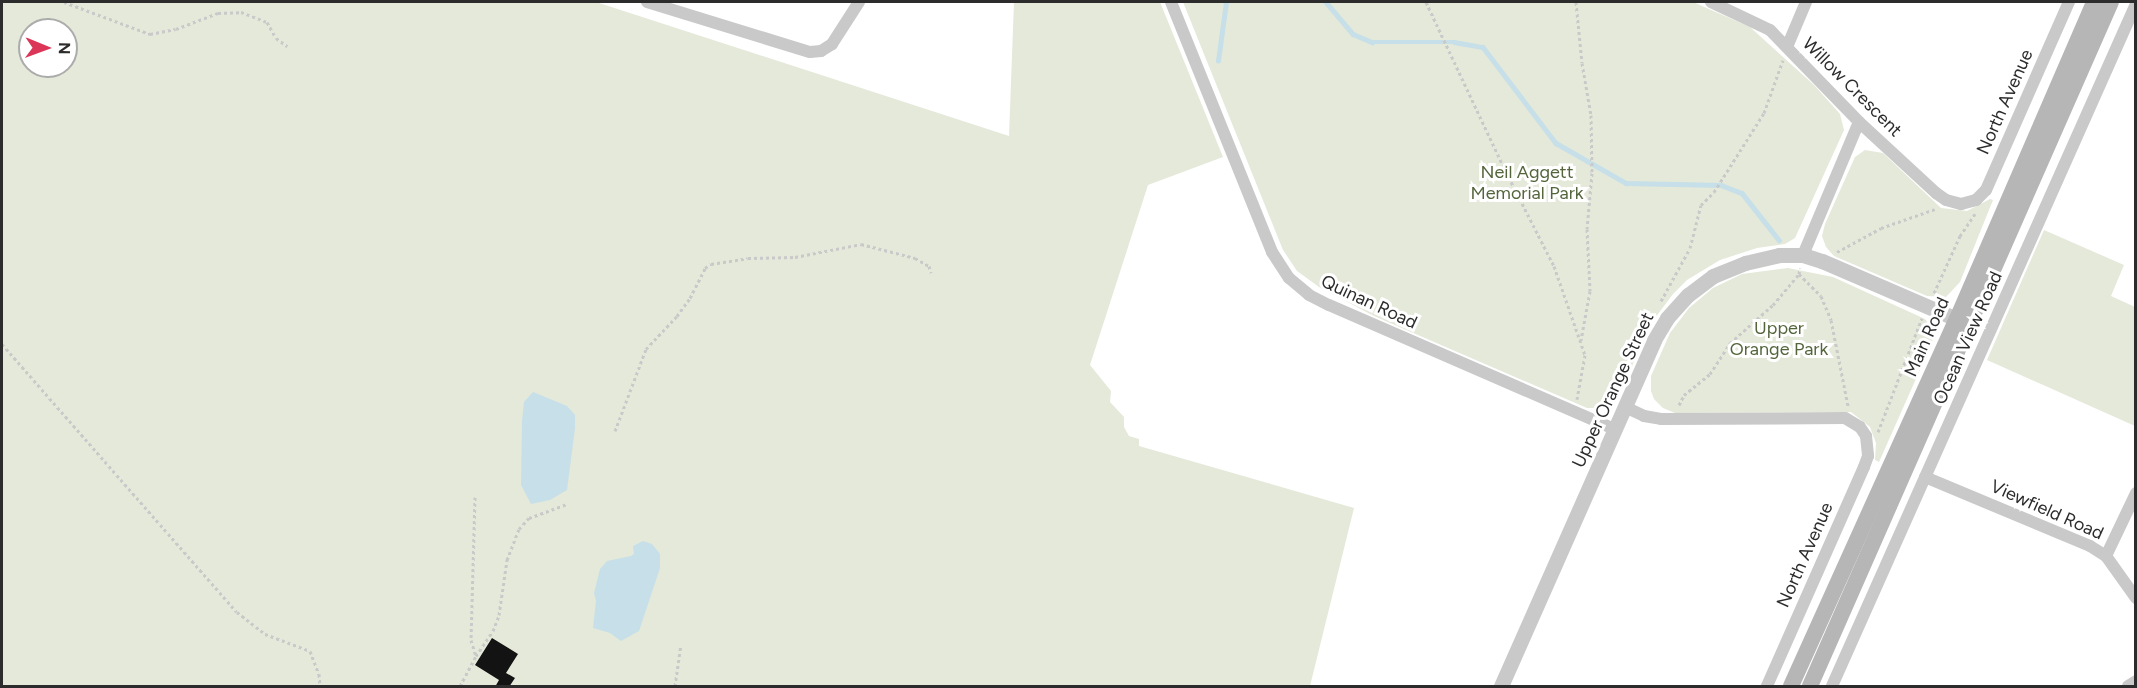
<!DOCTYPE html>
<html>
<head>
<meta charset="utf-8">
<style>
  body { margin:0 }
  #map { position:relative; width:2137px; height:688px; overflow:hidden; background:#fff; font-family:Figtree,sans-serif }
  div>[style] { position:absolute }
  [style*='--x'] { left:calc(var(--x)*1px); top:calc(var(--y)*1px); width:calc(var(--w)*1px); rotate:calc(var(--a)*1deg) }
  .green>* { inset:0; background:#e4e9da }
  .water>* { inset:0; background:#c6dfe8 }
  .stream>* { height:4.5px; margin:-2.25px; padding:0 2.25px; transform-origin:2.25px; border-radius:2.25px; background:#c6dfe8 }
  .building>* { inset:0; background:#131313 }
  .path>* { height:3px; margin-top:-1.5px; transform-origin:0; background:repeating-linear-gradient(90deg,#c9c9c9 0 3px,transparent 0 6px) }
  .minor>* { height:12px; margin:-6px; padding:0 6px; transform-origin:6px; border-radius:6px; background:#c9c9c9 }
  .tertiary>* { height:15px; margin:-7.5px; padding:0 7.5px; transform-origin:7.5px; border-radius:7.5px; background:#c9c9c9 }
  .secondary>* { height:16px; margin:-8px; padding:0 8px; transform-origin:8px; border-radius:8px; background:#b6b6b6 }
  span { translate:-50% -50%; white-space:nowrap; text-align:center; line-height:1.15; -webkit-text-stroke:6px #fff; paint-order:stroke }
  .street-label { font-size:18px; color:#2c2c2c }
  .park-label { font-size:18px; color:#54653c }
  .frame { position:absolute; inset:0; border:3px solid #2c2c2c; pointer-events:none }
  .north { position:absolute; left:18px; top:18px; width:60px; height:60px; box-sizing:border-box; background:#fff; border:2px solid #ababab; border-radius:50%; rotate:91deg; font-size:16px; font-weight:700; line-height:24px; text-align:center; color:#2c2c2c }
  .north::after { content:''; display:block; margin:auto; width:21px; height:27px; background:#db3657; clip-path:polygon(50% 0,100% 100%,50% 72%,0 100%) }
</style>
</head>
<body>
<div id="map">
  <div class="green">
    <i style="clip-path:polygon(evenodd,2px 2px,596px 2px,1009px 136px,1014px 2px,1160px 2px,1223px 157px,1148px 185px,1090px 365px,1111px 391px,1110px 402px,1124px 417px,1124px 427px,1129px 436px,1139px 439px,1139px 446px,1354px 508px,1310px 686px,2px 686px,2px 2px,30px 30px,66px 30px,66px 66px,30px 66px,30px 30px)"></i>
    <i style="clip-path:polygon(1183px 2px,1693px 2px,1750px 27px,1814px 85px,1840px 114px,1844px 130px,1795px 238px,1785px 244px,1757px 248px,1720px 260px,1687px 280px,1673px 294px,1652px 322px,1617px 399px,1601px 408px,1587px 408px,1374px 316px,1319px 287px,1297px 271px,1283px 250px)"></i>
    <i style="clip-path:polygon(1865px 150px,1883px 153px,1941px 208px,1967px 211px,1990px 199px,1993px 200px,1960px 282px,1946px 297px,1927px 296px,1834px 256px,1826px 247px,1822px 236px,1825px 224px,1855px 157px)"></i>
    <i style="clip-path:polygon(2044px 230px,2124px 265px,2111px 296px,2135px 307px,2135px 426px,1987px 360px)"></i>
    <i style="clip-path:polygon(1788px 268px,1833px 277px,1925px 319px,1929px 324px,1933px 338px,1931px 345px,1879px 462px,1875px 460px,1876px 443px,1870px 427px,1851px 412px,1675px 413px,1663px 408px,1654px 399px,1651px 391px,1651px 376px,1670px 333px,1689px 308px,1713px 288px,1742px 274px)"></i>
  </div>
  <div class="water">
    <i style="clip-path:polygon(533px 392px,567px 406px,575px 415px,575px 428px,567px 490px,550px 500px,531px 504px,521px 485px,522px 421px,524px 402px)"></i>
    <i style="clip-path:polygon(643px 541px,652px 544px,660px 554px,660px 568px,639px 631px,621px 641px,610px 633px,593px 628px,596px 601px,594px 593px,600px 569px,607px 561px,631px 556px,634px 554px,633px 546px)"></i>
  </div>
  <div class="stream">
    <i style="--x:1326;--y:2;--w:42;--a:49.8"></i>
    <i style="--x:1353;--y:34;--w:21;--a:23"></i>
    <i style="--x:1372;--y:42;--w:82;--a:0"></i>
    <i style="--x:1454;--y:42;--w:29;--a:10"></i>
    <i style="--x:1483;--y:47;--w:121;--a:52.8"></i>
    <i style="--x:1556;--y:143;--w:81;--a:29.7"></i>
    <i style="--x:1626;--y:183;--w:95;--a:1.2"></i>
    <i style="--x:1721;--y:185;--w:22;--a:21"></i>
    <i style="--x:1742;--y:193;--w:60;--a:51.8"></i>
    <i style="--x:1218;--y:61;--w:60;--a:-82.3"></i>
  </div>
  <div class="building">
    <i style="clip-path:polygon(492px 638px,518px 654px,506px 673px,515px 678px,509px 687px,495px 687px,499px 680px,475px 665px)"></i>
  </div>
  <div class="path">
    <i style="--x:64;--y:2;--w:92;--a:20.4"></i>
    <i style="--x:150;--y:34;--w:26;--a:-11"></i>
    <i style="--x:176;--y:29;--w:45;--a:-20.9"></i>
    <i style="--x:218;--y:13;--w:23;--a:-2"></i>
    <i style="--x:241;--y:12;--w:28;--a:21"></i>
    <i style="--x:267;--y:22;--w:18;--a:61"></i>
    <i style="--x:276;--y:38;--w:14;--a:36"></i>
    <i style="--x:1426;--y:2;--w:181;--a:64.8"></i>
    <i style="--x:1503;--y:166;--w:112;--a:63"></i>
    <i style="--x:1554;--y:266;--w:94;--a:70.8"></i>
    <i style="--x:1585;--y:355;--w:45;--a:100.3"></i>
    <i style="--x:1576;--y:2;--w:61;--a:84.4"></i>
    <i style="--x:1582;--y:63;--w:53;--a:80.2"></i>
    <i style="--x:1591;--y:115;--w:58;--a:89"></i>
    <i style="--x:1592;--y:173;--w:56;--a:95.1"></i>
    <i style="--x:1587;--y:229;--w:62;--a:87.2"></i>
    <i style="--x:1590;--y:291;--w:50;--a:100.4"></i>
    <i style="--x:1837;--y:252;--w:50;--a:-28.6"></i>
    <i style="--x:1881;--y:228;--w:57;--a:-19.4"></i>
    <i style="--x:1799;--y:274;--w:31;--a:45"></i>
    <i style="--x:1821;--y:296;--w:26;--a:67"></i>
    <i style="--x:1831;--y:320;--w:88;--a:78.8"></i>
    <i style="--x:1934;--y:293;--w:63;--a:-65.5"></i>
    <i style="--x:1960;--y:236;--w:27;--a:-56"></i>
    <i style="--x:1661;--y:301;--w:60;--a:-61.3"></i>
    <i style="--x:1690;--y:248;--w:44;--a:-75.7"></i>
    <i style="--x:1701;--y:205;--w:18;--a:-45"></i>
    <i style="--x:1714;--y:192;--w:93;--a:-57.7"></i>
    <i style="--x:1764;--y:113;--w:56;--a:-70.3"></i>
    <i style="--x:2;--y:344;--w:356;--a:48.8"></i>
    <i style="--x:237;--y:612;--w:36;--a:38"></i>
    <i style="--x:265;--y:634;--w:48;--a:20.7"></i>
    <i style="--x:310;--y:651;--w:25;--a:69"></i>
    <i style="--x:319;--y:674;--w:12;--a:85"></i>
    <i style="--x:1679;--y:405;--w:11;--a:-63"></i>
    <i style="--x:1684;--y:395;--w:33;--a:-39"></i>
    <i style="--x:1710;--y:374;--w:37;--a:-57"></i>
    <i style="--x:1730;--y:343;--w:57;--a:-41.5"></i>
    <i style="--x:1773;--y:305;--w:40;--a:-50"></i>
    <i style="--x:1799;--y:274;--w:6;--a:-81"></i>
    <i style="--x:615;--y:431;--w:88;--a:-69.3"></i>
    <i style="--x:646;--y:349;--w:45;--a:-46.8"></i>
    <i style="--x:677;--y:316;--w:22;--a:-54"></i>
    <i style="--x:690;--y:298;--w:34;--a:-63"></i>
    <i style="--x:705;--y:268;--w:7;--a:-34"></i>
    <i style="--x:711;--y:264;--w:37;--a:-9"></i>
    <i style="--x:748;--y:258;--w:47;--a:-1.2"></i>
    <i style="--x:795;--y:257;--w:67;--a:-11.1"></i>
    <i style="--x:861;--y:244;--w:56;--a:14.5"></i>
    <i style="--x:915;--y:258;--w:16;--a:30"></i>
    <i style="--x:929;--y:266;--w:7;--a:74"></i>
    <i style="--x:1878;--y:432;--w:122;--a:-68.9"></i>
    <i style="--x:475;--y:497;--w:143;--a:91.6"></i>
    <i style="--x:471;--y:640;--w:17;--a:73"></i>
    <i style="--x:460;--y:686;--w:34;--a:-62"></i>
    <i style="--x:476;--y:656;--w:30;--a:-56"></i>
    <i style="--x:493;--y:631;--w:17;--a:-69"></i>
    <i style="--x:499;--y:615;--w:56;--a:-81.7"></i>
    <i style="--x:507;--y:560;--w:33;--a:-69"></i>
    <i style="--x:519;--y:529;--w:15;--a:-48"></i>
    <i style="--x:529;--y:518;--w:40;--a:-20.2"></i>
    <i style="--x:675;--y:686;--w:42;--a:-81.9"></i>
  </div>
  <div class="minor">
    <i style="--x:647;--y:2;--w:170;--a:17.1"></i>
    <i style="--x:810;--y:52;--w:11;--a:-5"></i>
    <i style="--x:821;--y:51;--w:13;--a:-32"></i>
    <i style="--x:832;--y:44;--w:50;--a:-57.3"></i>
    <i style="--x:1171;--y:2;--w:270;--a:68"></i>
    <i style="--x:1272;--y:252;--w:31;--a:57"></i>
    <i style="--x:1289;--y:278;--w:26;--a:40"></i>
    <i style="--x:1309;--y:295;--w:22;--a:27"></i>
    <i style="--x:1329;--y:305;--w:311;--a:23.5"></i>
    <i style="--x:1711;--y:2;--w:65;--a:25.4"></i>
    <i style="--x:1770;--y:30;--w:128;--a:45.9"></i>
    <i style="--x:1859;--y:122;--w:105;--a:42.7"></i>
    <i style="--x:1936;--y:193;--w:12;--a:35"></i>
    <i style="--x:1946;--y:200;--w:16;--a:15"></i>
    <i style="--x:1961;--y:204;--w:16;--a:-15"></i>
    <i style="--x:1976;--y:200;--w:14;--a:-45"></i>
    <i style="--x:1986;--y:190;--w:206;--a:-66.2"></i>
    <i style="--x:1787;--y:47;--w:49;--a:-67.1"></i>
    <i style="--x:1803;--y:255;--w:144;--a:-67.2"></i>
    <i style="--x:1625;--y:407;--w:21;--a:25"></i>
    <i style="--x:1644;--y:416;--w:17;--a:10"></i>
    <i style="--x:1661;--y:419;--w:184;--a:-0.3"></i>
    <i style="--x:1845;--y:418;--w:17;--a:31"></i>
    <i style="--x:1860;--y:427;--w:11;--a:56"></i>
    <i style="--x:1866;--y:436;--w:20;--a:84"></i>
    <i style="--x:1868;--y:456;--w:12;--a:110"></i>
    <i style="--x:1864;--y:467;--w:240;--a:113.9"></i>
    <i style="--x:1925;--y:477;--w:179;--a:22.7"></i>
    <i style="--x:2090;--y:546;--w:19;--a:32"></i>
    <i style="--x:2106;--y:556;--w:52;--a:54.5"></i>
    <i style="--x:2106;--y:556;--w:70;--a:-64.5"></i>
    <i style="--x:1832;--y:686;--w:747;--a:-65.98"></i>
    <i style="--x:2128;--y:686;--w:9;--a:-32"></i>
  </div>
  <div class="tertiary">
    <i style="--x:1501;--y:686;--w:378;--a:-66.1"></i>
    <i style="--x:1654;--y:340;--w:26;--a:-59"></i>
    <i style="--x:1667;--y:318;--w:31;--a:-48"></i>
    <i style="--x:1688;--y:295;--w:31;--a:-37"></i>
    <i style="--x:1713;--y:276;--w:35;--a:-22"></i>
    <i style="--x:1745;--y:263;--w:35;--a:-13"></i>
    <i style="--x:1779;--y:255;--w:24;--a:0"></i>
    <i style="--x:1803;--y:255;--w:20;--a:18"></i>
    <i style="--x:1822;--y:261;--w:157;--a:23.3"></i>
  </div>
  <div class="secondary">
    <i style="--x:1791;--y:686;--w:403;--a:-65.7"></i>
    <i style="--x:1957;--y:319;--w:345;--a:-66.6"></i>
    <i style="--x:1810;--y:686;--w:747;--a:-66.25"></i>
  </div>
  <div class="street-label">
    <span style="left:1852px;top:87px;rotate:45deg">Willow Crescent</span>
    <span style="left:2005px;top:102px;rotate:-66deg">North Avenue</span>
    <span style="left:1369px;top:302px;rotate:25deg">Quinan Road</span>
    <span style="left:1927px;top:337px;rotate:-66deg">Main Road</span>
    <span style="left:1968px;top:338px;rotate:-66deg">Ocean View Road</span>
    <span style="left:1613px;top:390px;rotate:-65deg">Upper Orange Street</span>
    <span style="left:2047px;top:510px;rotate:24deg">Viewfield Road</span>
    <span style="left:1805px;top:555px;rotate:-66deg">North Avenue</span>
  </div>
  <div class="park-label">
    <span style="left:1527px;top:183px">Neil Aggett<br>Memorial Park</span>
    <span style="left:1779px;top:339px">Upper<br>Orange Park</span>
  </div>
  <div class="frame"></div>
  <div class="north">N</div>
</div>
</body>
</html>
